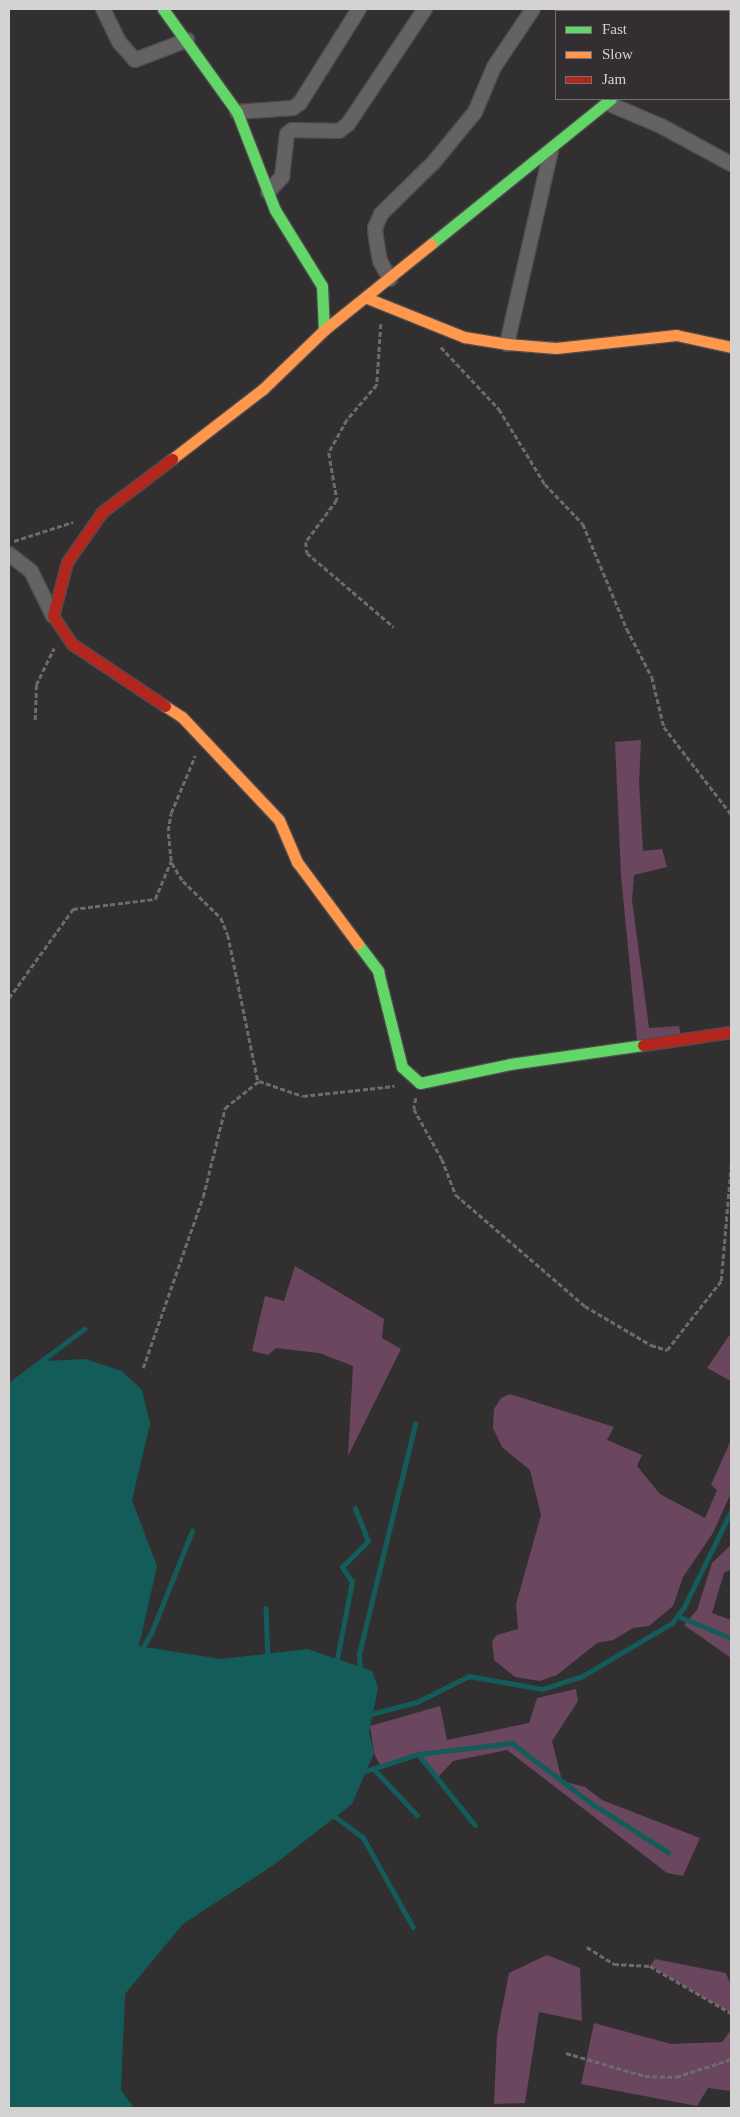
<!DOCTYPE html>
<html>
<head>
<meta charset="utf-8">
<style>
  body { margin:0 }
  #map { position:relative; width:740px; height:2117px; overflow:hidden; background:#322f31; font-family:"Times New Roman",serif }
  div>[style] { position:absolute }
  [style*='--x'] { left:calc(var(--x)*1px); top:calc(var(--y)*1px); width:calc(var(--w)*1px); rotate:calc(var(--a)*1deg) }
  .green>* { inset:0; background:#6a465f }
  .water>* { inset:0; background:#135c5a }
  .stream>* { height:4.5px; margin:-2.25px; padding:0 2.25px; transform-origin:2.25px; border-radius:2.25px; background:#135c5a }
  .path>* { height:2.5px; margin-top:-1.25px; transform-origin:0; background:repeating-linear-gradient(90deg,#6d6b6c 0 5px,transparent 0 7.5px) }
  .roads { filter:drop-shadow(1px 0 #4e4c4e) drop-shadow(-1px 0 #4e4c4e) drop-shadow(0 1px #4e4c4e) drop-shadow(0 -1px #4e4c4e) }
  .street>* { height:14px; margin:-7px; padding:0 7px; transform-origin:7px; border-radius:7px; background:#646263 }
  .fast>* { height:11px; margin:-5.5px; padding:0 5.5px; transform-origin:5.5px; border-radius:5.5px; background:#63d668 }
  .slow>* { height:11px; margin:-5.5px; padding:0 5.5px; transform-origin:5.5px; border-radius:5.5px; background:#ff974d }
  .jam>* { height:11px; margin:-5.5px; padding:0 5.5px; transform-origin:5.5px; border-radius:5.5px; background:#b3261e }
  span { translate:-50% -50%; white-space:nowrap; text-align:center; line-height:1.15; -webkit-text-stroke:5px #332e31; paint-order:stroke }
  .frame { position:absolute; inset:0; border:10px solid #d5d2d4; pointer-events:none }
  .legend { position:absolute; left:555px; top:10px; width:175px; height:90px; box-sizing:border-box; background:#332e31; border:1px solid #747072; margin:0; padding:6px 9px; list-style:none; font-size:15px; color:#d5d2d4 }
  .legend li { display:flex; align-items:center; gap:10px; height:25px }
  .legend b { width:25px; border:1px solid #747072 }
</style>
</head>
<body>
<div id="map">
  <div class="green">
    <i style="clip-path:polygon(641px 740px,639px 783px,643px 851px,662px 849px,667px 867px,634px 875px,632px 900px,649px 1028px,679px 1026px,681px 1035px,637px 1041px,621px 875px,615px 742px)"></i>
    <i style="clip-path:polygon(295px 1266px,384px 1319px,382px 1338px,401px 1349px,348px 1456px,353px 1366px,319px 1353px,276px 1348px,268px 1355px,252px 1351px,265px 1296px,284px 1301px)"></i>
    <i style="clip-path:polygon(731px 1333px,731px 1381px,707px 1368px)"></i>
    <i style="clip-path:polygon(510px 1394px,614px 1427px,607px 1440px,642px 1455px,637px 1466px,660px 1494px,705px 1518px,717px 1490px,711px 1485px,731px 1440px,731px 1493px,713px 1533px,683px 1577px,673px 1606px,649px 1626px,633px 1628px,613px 1640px,597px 1643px,557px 1675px,540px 1681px,515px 1677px,494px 1660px,492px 1641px,497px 1635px,518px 1629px,516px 1604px,541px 1515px,530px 1470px,502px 1447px,493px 1428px,494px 1409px,501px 1398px)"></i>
    <i style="clip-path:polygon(731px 1545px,731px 1569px,724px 1573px,712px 1613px,731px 1620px,731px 1658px,684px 1625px,697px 1610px,712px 1563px)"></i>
    <i style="clip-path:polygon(576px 1689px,578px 1701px,552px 1741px,562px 1781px,585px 1787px,602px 1800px,700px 1838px,683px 1876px,667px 1873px,507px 1750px,453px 1761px,437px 1778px,417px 1754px,381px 1767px,374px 1753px,370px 1726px,440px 1706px,447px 1740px,529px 1723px,537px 1698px)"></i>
    <i style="clip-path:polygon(547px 1955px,580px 1968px,582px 2021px,539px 2012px,525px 2103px,494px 2104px,497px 2035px,509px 1973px)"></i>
    <i style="clip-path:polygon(655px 1959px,726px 1973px,731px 1986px,731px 2013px,650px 1966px)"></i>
    <i style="clip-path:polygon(594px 2023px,671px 2044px,722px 2042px,731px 2030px,731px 2091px,708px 2088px,697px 2106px,581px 2084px)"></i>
  </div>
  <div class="water">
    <i style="clip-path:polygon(86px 1359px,122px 1371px,142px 1390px,150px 1424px,132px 1500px,157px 1566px,139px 1646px,221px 1659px,308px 1649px,372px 1671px,378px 1688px,369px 1732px,374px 1753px,352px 1804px,275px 1864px,183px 1924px,125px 1994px,121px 2090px,134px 2108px,9px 2108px,9px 1385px,44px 1361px)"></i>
  </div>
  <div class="stream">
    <i style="--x:9;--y:1385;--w:94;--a:-36.7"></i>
    <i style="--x:266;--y:1608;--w:51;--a:87.8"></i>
    <i style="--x:678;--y:1616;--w:57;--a:22.5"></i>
    <i style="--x:140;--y:1652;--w:24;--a:-60"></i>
    <i style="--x:152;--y:1631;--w:108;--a:-68.2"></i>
    <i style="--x:336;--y:1664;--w:84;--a:-79"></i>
    <i style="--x:352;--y:1582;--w:18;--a:-124"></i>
    <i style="--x:342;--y:1567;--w:37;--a:-45"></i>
    <i style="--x:368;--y:1541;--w:35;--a:-112"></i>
    <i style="--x:360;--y:1672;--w:18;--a:-93"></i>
    <i style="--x:359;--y:1654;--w:237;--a:-76.3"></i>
    <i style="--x:367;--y:1715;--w:52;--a:-14.6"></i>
    <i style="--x:417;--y:1702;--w:58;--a:-26.6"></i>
    <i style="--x:469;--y:1676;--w:75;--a:10"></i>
    <i style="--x:543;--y:1689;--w:40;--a:-18"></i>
    <i style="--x:581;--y:1677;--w:106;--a:-30.7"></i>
    <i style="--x:672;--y:1623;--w:20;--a:-53"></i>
    <i style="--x:684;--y:1607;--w:107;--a:-63.9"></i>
    <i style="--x:418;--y:1754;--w:91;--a:51.2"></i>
    <i style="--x:374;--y:1769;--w:63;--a:46.9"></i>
    <i style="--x:363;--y:1772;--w:58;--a:-18.1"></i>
    <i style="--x:418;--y:1754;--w:95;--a:-6.7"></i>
    <i style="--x:512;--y:1743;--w:103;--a:37.1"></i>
    <i style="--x:594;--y:1805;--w:88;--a:32.4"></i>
    <i style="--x:332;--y:1814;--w:39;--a:37"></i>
    <i style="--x:363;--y:1837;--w:103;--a:60.9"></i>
  </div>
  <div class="path">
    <i style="--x:381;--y:324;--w:61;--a:93.8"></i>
    <i style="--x:377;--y:385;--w:46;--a:130.6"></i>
    <i style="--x:347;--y:420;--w:38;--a:119"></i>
    <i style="--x:329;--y:453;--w:48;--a:80.3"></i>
    <i style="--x:337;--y:500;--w:52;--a:126.4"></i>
    <i style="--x:306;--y:542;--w:11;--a:85"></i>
    <i style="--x:307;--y:553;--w:114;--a:40.4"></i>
    <i style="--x:441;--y:347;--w:85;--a:46.9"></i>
    <i style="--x:499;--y:409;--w:88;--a:58.5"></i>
    <i style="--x:545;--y:484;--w:55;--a:46.5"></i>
    <i style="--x:583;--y:524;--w:114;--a:67.3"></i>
    <i style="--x:627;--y:629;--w:54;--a:62.5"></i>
    <i style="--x:652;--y:677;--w:51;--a:76.5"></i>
    <i style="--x:664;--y:727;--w:110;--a:52.4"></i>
    <i style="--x:14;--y:541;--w:62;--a:-17.9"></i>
    <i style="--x:35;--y:720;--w:35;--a:-88"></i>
    <i style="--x:36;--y:685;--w:41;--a:-64.1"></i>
    <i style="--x:172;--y:863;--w:21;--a:59"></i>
    <i style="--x:183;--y:881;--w:53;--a:44.2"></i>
    <i style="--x:221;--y:918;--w:18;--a:68"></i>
    <i style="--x:228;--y:935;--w:149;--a:78.4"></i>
    <i style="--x:9;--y:998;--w:110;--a:-54.3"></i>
    <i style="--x:73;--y:909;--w:83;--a:-7"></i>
    <i style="--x:155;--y:899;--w:41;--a:-67.2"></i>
    <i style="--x:171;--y:861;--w:30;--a:-96"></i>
    <i style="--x:168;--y:831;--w:18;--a:-81"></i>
    <i style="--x:171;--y:813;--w:62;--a:-67.2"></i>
    <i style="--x:416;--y:1098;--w:11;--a:100"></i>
    <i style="--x:414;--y:1109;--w:57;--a:60.8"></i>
    <i style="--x:442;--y:1159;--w:39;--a:69"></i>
    <i style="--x:456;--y:1195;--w:170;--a:40.7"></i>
    <i style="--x:585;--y:1306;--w:77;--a:30.6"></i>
    <i style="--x:651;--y:1345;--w:17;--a:17"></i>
    <i style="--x:667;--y:1350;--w:88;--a:-52"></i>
    <i style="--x:721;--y:1281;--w:117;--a:-85.1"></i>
    <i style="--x:143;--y:1368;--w:181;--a:-70.7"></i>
    <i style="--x:203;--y:1197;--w:92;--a:-76.1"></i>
    <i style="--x:225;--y:1108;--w:43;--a:-38.5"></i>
    <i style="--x:259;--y:1081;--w:46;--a:18.8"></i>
    <i style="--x:303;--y:1096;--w:92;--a:-6.3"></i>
    <i style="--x:587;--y:1947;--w:32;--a:32"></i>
    <i style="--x:614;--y:1964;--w:36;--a:3"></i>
    <i style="--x:650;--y:1966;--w:94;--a:30.1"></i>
    <i style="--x:566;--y:2053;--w:82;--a:16.2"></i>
    <i style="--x:645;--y:2076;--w:31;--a:2"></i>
    <i style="--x:676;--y:2077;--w:58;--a:-18.1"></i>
  </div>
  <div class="roads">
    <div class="street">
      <i style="--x:103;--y:9;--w:37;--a:64"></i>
      <i style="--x:119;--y:42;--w:24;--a:48"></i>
      <i style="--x:135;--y:60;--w:56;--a:-21"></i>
      <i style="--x:563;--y:9;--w:3;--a:45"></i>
      <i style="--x:692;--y:11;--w:3;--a:-45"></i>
      <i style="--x:607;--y:103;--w:59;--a:23.1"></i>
      <i style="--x:661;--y:126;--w:80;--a:28.5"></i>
      <i style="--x:237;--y:112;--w:56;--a:-4.1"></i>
      <i style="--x:293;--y:108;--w:9;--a:-36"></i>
      <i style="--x:300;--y:103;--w:111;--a:-57.9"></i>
      <i style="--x:268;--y:192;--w:21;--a:-47"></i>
      <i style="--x:282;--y:177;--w:43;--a:-83.4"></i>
      <i style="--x:287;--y:134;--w:6;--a:-39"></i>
      <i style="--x:292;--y:130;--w:47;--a:1.2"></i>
      <i style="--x:339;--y:131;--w:11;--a:-38"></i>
      <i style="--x:348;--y:124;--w:138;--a:-56.2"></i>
      <i style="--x:390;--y:279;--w:21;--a:-119"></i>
      <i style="--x:380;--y:261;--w:22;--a:-100"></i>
      <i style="--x:376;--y:239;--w:11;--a:-95"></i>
      <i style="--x:375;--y:228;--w:15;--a:-67"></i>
      <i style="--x:381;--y:214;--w:74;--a:-44.5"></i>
      <i style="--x:434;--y:162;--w:65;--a:-50.6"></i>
      <i style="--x:475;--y:112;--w:49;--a:-67.1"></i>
      <i style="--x:494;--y:67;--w:70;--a:-56.1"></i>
      <i style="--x:507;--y:344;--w:199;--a:-77.2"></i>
      <i style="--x:9;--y:554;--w:28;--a:38"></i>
      <i style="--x:31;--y:571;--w:50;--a:63.9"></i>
    </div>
    <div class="fast">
      <i style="--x:163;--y:9;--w:127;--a:54.3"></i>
      <i style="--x:237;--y:112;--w:105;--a:68.8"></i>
      <i style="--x:275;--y:210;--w:89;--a:58.3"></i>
      <i style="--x:322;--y:286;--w:44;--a:87.4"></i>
      <i style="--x:431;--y:244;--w:231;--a:-38.9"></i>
      <i style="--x:358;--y:944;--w:34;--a:53"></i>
      <i style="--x:378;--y:971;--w:99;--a:76"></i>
      <i style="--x:402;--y:1067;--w:24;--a:42"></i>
      <i style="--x:420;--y:1083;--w:92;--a:-11.9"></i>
      <i style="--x:510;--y:1064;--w:134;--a:-8.1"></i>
    </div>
    <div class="slow">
      <i style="--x:367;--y:298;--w:105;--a:21.9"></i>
      <i style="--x:464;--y:337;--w:44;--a:9.2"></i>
      <i style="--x:507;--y:344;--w:49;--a:4.7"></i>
      <i style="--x:556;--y:348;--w:121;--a:-6.2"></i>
      <i style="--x:676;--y:335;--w:56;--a:12.3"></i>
      <i style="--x:172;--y:459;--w:115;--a:-37.6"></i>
      <i style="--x:263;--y:389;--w:85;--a:-44"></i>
      <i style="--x:324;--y:330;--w:137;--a:-38.8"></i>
      <i style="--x:165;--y:706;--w:20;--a:33"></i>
      <i style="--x:182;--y:717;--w:141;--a:46.7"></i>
      <i style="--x:279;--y:820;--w:46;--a:66.8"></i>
      <i style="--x:297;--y:862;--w:102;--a:53.4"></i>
    </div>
    <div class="jam">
      <i style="--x:165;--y:706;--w:112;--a:-146.3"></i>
      <i style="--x:72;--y:644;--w:34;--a:-124"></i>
      <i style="--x:53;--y:616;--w:56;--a:-75.5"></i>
      <i style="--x:67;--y:562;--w:61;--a:-55"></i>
      <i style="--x:102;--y:512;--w:88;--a:-37.1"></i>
      <i style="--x:643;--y:1045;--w:89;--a:-8.4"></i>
    </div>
  </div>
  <div class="frame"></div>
  <ul class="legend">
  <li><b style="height:6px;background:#63d668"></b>Fast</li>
  <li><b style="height:6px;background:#ff974d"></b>Slow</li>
  <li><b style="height:6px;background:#b3261e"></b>Jam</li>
  </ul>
</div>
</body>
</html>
